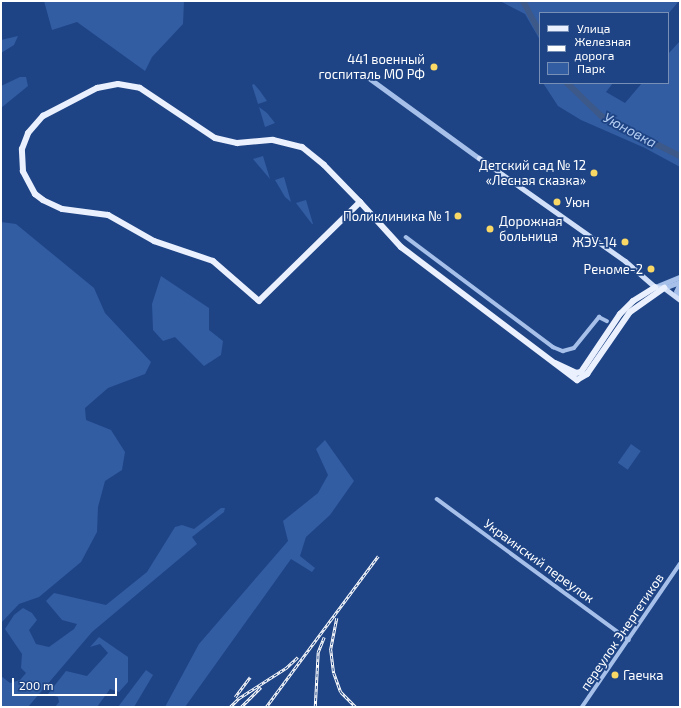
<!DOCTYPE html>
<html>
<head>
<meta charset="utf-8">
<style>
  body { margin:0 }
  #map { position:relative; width:681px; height:708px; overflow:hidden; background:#1e4485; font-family:"Exo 2",sans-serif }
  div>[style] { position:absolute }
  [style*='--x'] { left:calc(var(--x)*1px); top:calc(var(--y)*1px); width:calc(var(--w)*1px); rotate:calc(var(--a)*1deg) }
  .green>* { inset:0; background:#325da2; transform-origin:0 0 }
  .river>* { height:6px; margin:-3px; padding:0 3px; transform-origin:3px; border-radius:3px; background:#3d5989 }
  .minor>* { height:3.5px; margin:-1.75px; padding:0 1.75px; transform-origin:1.75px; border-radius:1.75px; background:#a6c0ea }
  .tertiary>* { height:4.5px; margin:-2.25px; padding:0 2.25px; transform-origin:2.25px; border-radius:2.25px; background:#a6c0ea }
  .secondary>* { height:5px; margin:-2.5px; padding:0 2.5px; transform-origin:2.5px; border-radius:2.5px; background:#d1dff8 }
  .primary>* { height:6px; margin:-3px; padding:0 3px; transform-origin:3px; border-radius:3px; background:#eaf0fe }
  .rail>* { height:2.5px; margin-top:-1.25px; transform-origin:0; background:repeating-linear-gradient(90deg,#1e4485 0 3px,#fff 0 6px); box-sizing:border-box; border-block:1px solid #fff }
  .dots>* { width:11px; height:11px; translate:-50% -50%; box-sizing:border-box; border:2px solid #1e4485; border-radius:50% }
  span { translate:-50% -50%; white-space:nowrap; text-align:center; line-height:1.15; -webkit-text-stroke:3.5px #1e4485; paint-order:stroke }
  .poi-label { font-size:13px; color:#fff }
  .right { translate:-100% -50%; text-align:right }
  .left { translate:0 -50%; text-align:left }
  .street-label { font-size:13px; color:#fff }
  .water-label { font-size:14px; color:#b2cbf1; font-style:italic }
  .frame { position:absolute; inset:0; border:2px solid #fff; pointer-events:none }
  .legend { position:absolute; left:539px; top:12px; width:130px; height:72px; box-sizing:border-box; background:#1e4485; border:1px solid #788fb6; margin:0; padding:5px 7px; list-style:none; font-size:12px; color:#fff }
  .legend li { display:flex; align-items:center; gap:8px; height:20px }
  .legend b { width:20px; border:1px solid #788fb6 }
  .scale { position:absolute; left:12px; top:678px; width:105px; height:18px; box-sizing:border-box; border:2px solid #fff; border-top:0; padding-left:5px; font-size:12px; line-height:14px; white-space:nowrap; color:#fff; -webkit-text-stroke:3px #1e4485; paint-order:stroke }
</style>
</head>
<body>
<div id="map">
  <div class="green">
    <i style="clip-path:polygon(44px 1px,184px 1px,183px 24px,152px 57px,145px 71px,77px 22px,52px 30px)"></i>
    <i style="clip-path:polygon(500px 1px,679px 1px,668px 14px,540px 13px,540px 40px,525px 14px)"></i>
    <i style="clip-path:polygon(18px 36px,14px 45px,1px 53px,1px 40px)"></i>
    <i style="clip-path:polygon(680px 41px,680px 167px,645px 148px,581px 120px,558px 106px,543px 83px,613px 83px,606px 92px,625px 103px,642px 83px,668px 83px,668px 54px)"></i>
    <i style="clip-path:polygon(20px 77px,26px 77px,28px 86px,1px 108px,1px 86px)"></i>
    <i style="clip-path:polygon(254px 84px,260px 91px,267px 101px,258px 104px,252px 85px)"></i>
    <i style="clip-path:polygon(259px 107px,267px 113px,275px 123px,265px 127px)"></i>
    <i style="clip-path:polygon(263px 156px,270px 179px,253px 159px)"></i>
    <i style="clip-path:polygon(284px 177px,291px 202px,285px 197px,275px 180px)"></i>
    <i style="clip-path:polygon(306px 200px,313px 224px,312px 224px,296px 203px)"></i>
    <i style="clip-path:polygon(1px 222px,16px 224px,94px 288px,105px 313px,151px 362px,145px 374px,108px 388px,85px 408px,86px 420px,111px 430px,125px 452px,122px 470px,105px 481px,98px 507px,97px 532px,81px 562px,39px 597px,19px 604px,1px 623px)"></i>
    <i style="clip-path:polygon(161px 276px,209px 308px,209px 330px,223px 341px,221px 355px,204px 366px,175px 337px,163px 341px,153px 330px,152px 304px)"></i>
    <i style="clip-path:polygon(325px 440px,354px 481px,330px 515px,306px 537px,300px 556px,315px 568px,312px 572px,291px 559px,185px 707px,165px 707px,199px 644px,288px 541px,283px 521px,318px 493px,328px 475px,316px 449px)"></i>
    <i style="left:631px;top:444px;width:12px;height:23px;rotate:35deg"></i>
    <i style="clip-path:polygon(221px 508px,225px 508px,224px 512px,192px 537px,197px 544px,92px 632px,28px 707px,1px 707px,1px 676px,10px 683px,20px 680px,26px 673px,21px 668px,22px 654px,5px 629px,14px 615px,23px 608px,32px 613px,37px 620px,29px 630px,36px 644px,49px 647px,74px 629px,77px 624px,62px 620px,46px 601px,54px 593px,106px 605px,147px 572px,175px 527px,182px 525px,194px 529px)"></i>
    <i style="clip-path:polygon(99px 637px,128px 657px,128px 682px,119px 692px,110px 689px,97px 707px,55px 707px,59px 702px,58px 697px,48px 694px,66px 671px,87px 676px,108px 653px,100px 644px,90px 647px)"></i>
    <i style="clip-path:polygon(146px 670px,153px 675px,134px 707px,118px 707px)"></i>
  </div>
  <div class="river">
    <i style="--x:523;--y:1;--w:36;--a:62"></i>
    <i style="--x:567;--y:83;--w:47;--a:44.1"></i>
    <i style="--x:601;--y:116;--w:89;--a:26.9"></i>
  </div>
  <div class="minor">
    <i style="--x:406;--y:237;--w:184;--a:36.8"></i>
    <i style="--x:553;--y:347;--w:11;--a:22"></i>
    <i style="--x:563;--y:351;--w:11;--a:-15"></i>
    <i style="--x:574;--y:348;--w:40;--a:-51"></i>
    <i style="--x:599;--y:317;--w:9;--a:27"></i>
    <i style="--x:437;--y:499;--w:238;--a:36.3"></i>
    <i style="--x:582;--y:707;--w:173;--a:-55.6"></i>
  </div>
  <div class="tertiary">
    <i style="--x:365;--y:75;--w:141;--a:36.1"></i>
    <i style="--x:680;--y:284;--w:8;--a:113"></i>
    <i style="--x:677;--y:291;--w:8;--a:67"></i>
    <i style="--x:655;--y:287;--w:27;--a:-22"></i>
    <i style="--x:664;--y:288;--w:17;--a:-21"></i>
  </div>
  <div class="secondary">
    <i style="--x:479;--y:158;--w:179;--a:35.2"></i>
    <i style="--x:625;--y:261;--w:40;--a:41"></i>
    <i style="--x:655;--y:287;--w:9;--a:6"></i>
    <i style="--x:664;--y:288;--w:20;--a:37"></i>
  </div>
  <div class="primary">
    <i style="--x:360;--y:202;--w:141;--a:135.6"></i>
    <i style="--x:259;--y:301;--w:61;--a:-139"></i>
    <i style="--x:213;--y:261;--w:62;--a:-161.3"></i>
    <i style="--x:154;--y:241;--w:53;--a:-150.5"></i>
    <i style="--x:108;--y:215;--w:46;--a:-172.6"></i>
    <i style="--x:62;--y:209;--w:21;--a:-155"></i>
    <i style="--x:43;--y:200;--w:10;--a:-143"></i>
    <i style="--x:35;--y:194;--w:26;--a:-118"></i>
    <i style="--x:23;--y:171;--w:22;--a:-93"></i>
    <i style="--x:22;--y:149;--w:17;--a:-69"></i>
    <i style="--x:28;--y:133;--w:23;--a:-49"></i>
    <i style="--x:43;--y:116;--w:61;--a:-27.4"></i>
    <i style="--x:97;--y:88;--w:21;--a:-11"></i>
    <i style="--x:118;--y:84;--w:22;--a:10"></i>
    <i style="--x:140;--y:88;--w:90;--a:33.7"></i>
    <i style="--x:215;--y:138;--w:23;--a:13"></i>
    <i style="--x:237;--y:143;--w:36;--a:-5"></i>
    <i style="--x:273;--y:140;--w:30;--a:14"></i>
    <i style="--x:302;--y:147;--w:28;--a:39"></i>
    <i style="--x:324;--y:165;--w:52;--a:45.8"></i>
    <i style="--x:360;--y:202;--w:61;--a:47.7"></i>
    <i style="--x:401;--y:247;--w:221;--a:37.1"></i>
    <i style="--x:577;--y:380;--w:12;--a:-31"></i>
    <i style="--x:587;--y:374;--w:75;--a:-55.3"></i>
    <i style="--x:630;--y:312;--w:42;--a:-35.2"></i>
    <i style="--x:555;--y:363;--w:23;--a:25"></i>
    <i style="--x:576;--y:373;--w:5;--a:-11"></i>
    <i style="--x:581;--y:372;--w:70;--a:-56.1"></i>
    <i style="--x:620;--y:314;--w:18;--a:-45"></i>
    <i style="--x:633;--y:301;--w:26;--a:-32"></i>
  </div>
  <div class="rail">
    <i style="--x:337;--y:618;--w:33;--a:101"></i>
    <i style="--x:331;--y:650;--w:23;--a:83"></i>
    <i style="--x:334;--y:673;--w:20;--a:70"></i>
    <i style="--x:341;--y:692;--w:21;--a:45"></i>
    <i style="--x:235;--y:697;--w:25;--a:-53"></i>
    <i style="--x:230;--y:707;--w:13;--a:-45"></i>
    <i style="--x:239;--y:698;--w:56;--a:-32.6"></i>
    <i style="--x:286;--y:668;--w:16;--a:-43"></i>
    <i style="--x:241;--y:707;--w:28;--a:-45"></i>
    <i style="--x:266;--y:707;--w:188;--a:-53.4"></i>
    <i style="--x:315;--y:707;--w:55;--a:-86.9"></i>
    <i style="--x:318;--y:652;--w:16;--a:-68"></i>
  </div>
  <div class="dots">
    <i style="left:434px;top:67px;background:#f9d865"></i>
    <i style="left:594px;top:173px;background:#f9d865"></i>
    <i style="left:557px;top:202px;background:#f9d865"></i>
    <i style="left:458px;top:216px;background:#f9d865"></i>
    <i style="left:490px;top:229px;background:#f9d865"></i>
    <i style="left:625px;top:242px;background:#f9d865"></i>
    <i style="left:651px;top:269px;background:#f9d865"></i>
    <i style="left:615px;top:675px;background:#f9d865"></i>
  </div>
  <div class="poi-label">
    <span class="right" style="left:425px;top:67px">441 военный<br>госпиталь МО РФ</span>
    <span class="right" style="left:586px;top:173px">Детский сад № 12<br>«Лесная сказка»</span>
    <span class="left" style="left:565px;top:202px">Уюн</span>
    <span class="right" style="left:450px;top:216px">Поликлиника № 1</span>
    <span class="left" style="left:499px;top:229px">Дорожная<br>больница</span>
    <span class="right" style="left:617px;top:242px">ЖЭУ-14</span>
    <span class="right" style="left:643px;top:269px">Реноме-2</span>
    <span class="left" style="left:623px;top:675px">Гаечка</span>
  </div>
  <div class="street-label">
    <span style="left:539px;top:561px;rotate:36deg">Украинский переулок</span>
    <span style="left:622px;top:632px;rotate:-56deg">переулок Энергетиков</span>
  </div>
  <div class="water-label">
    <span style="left:630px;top:130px;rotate:28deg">Уюновка</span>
  </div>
  <div class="frame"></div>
  <ul class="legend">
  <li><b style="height:5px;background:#eaf0fe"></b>Улица</li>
  <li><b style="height:5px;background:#fff"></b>Железная дорога</li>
  <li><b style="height:11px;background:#325da2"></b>Парк</li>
  </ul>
  <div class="scale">200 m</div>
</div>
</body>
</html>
